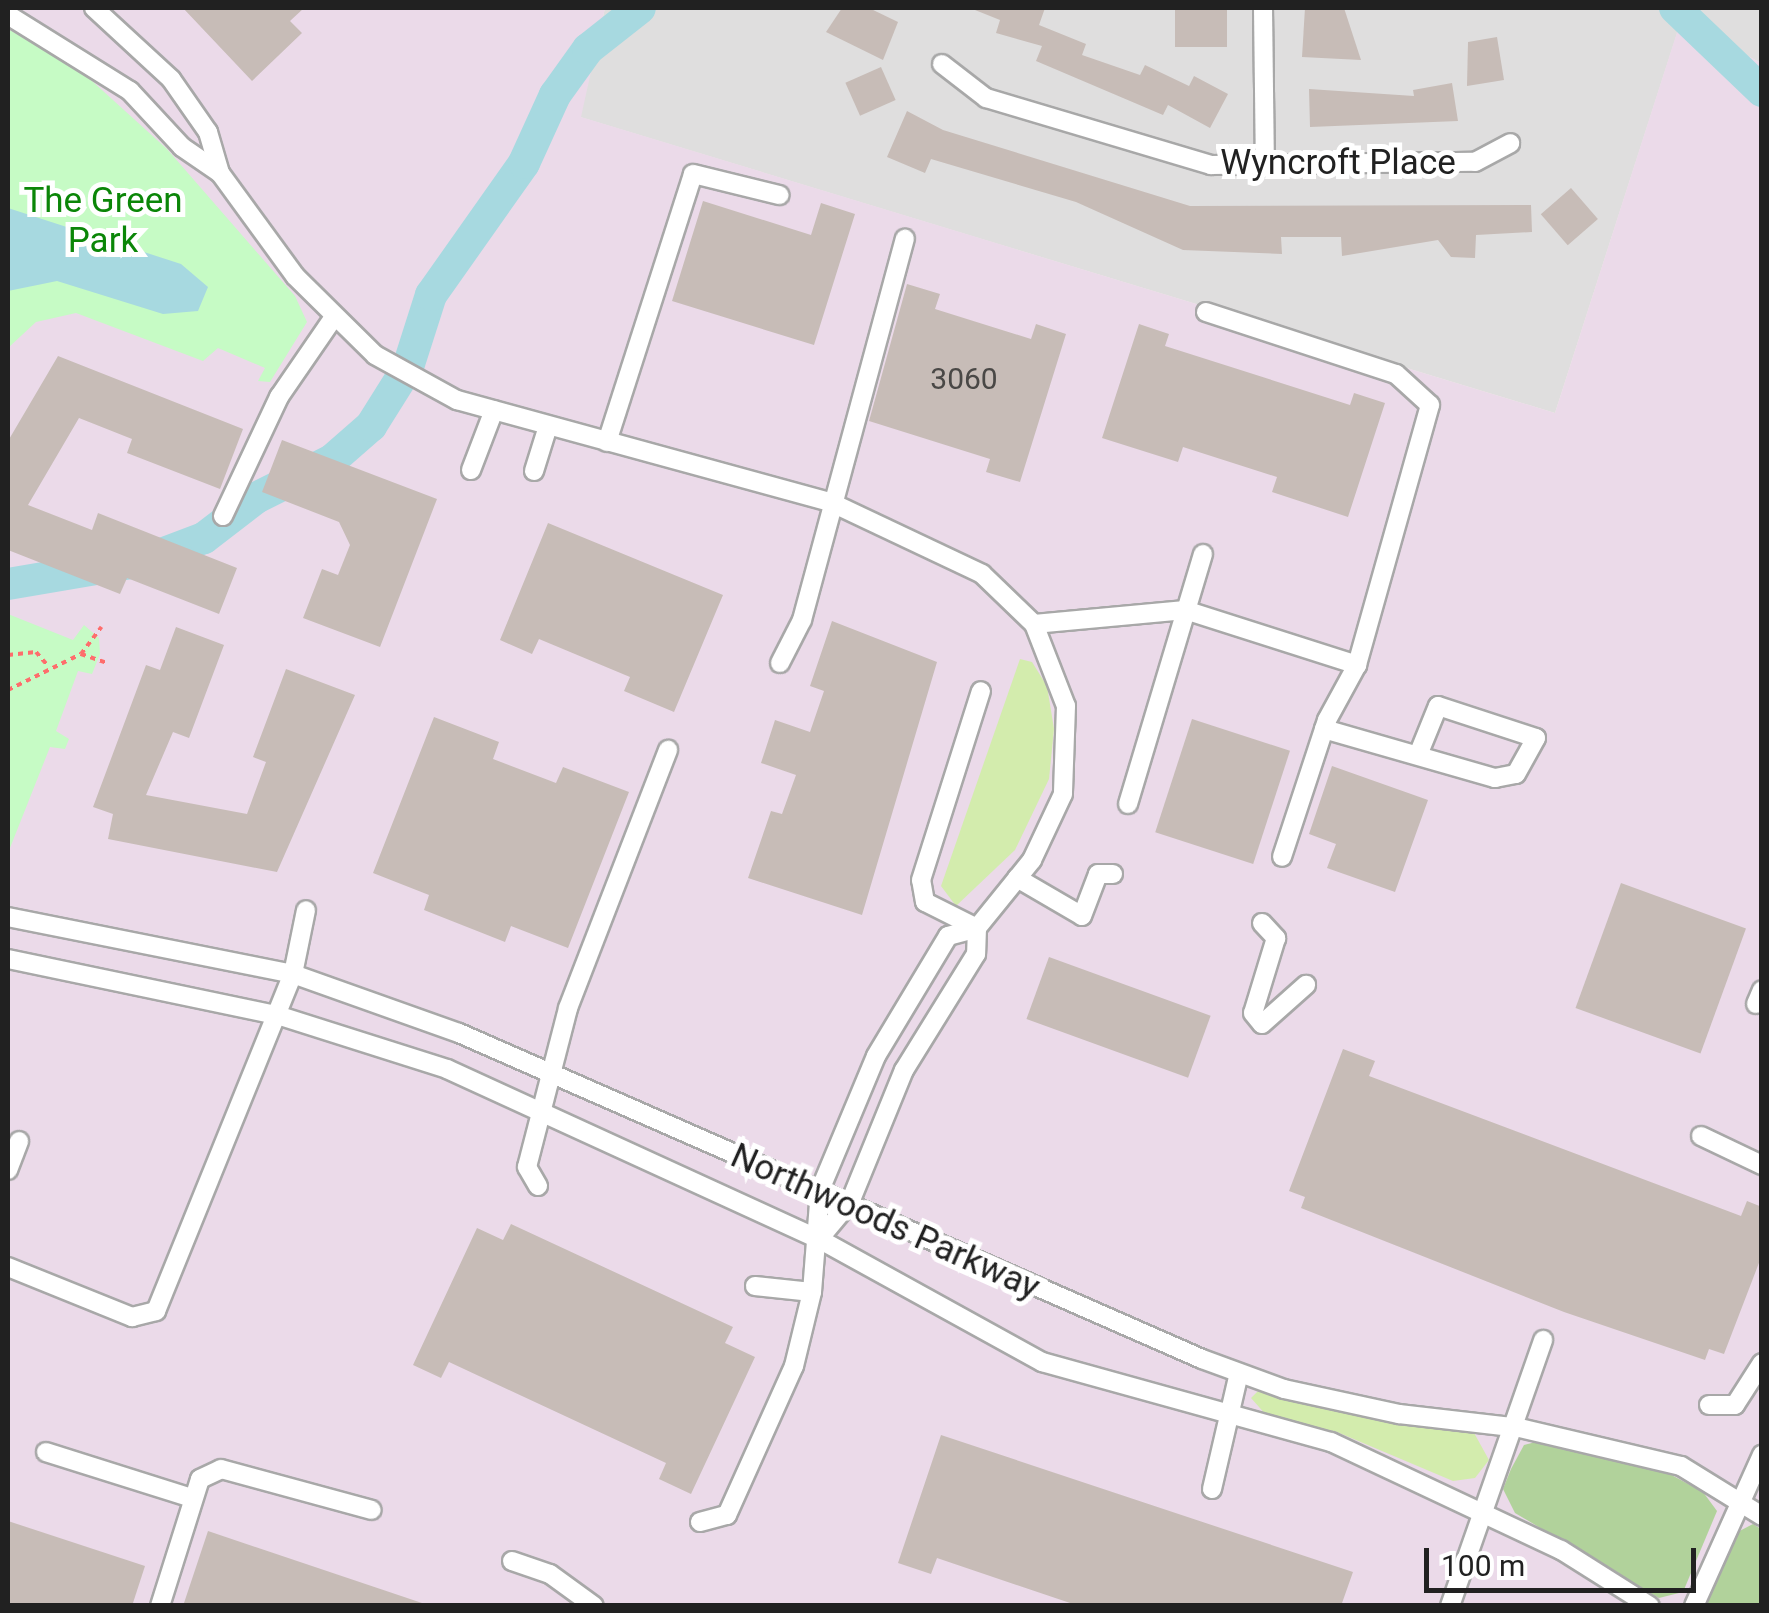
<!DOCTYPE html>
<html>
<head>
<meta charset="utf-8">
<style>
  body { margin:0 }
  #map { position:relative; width:1769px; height:1613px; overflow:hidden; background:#f2ede8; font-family:Roboto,sans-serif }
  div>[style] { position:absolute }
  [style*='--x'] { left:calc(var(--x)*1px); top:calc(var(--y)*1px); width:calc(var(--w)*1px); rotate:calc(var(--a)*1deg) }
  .residential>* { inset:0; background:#dfdede }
  .industrial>* { inset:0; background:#ebdae9 }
  .grass>* { inset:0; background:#d3ecad }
  .forest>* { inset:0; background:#b1d29b }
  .park>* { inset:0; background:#c6fbc5 }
  .water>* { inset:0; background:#a7d9e0 }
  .river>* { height:32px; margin:-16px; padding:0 16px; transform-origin:16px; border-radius:16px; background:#a7d9e0 }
  .building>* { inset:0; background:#c7bcb7; transform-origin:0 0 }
  .path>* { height:4px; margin-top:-2px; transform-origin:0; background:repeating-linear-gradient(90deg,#fe6d6c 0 5px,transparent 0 10px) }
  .roads { filter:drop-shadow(2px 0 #a8a8a8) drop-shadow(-2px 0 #a8a8a8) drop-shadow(0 2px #a8a8a8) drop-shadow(0 -2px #a8a8a8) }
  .minor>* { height:18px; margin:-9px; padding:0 9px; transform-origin:9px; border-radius:9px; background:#fff }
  span { translate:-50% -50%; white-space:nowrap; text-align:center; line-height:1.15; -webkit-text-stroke:10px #fff; paint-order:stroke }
  .number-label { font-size:30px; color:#4a4846 }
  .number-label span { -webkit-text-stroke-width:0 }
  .street-label { font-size:35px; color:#212121 }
  .park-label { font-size:35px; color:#0b8608 }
  .frame { position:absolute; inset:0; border:10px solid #212121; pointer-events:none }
  .scale { position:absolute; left:1424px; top:1548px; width:272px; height:45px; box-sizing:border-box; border:5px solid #212121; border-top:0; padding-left:12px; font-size:30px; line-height:35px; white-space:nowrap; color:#212121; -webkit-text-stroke:8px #fff; paint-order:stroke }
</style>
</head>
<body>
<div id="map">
  <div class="residential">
    <i style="clip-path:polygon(605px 8px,1761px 8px,1761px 63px,1681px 21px,1555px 413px,580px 117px)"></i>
  </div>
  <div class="industrial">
    <i style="clip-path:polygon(8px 8px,605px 8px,581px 117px,1555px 413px,1681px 20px,1761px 63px,1761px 1605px,8px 1606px)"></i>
  </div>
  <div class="grass">
    <i style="clip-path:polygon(1020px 659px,1032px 662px,1047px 686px,1054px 729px,1049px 779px,1015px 850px,956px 906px,941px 886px)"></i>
    <i style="clip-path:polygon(1262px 1387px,1473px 1431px,1489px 1460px,1475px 1478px,1453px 1481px,1337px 1432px,1267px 1416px,1251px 1398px)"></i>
  </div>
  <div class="forest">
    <i style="clip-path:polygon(1547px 1439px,1666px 1472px,1703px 1492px,1717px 1511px,1683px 1592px,1659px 1598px,1515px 1513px,1503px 1489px,1511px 1469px,1524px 1445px)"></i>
    <i style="clip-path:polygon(1753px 1524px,1761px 1529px,1761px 1605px,1707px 1605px,1728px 1537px)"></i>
  </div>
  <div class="park">
    <i style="clip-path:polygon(8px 29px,81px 71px,167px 149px,295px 296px,307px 322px,270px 382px,258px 381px,265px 368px,218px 348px,203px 361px,76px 313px,36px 322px,8px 348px)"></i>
    <i style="clip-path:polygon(8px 614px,73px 640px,84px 625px,99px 638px,100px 654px,92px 674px,78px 671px,56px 731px,69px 739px,65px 749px,50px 747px,8px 853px)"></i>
  </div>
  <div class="water">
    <i style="clip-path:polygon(8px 208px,181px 264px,208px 287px,198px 311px,163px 314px,57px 281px,8px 291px)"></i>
  </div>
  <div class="river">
    <i style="--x:1675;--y:8;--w:120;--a:43.7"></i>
    <i style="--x:8;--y:584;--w:137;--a:-9.7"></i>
    <i style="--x:143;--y:561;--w:65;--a:-20.7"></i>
    <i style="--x:204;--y:538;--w:66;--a:-37.6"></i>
    <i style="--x:256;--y:498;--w:85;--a:-26.6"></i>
    <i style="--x:332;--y:460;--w:52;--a:-41.1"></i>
    <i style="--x:371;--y:426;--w:70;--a:-57.9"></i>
    <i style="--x:408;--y:367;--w:76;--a:-72.3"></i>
    <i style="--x:431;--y:295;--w:161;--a:-54.8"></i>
    <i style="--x:524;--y:163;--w:75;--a:-65.5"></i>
    <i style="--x:555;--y:95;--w:57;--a:-54.3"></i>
    <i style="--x:588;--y:49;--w:66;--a:-38.3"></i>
  </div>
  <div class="building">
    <i style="clip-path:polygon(183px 8px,304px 8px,290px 21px,302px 33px,252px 81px)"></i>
    <i style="clip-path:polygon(842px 8px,869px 8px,898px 22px,883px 60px,826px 32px)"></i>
    <i style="clip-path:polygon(970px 8px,1045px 8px,1039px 25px,1086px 44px,1082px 55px,1140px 75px,1145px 65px,1189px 86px,1194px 76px,1228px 94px,1210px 128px,1168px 105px,1163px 115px,1036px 61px,1042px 46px,996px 33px,1000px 20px)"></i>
    <i style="left:1175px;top:8px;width:52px;height:39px"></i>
    <i style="clip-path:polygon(1305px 8px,1344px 8px,1361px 60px,1302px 57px)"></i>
    <i style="clip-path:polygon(1497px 37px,1504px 80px,1467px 86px,1468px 42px)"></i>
    <i style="left:881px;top:67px;width:36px;height:39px;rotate:66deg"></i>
    <i style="clip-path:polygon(1452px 83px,1458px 121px,1310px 127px,1309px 89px,1414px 96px,1413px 90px)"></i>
    <i style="clip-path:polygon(907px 111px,943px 130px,1190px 206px,1531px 205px,1532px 232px,1476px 235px,1475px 258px,1451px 257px,1438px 240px,1342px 256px,1341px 237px,1281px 237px,1282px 254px,1183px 250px,1076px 202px,931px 159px,925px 173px,887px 157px)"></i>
    <i style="left:1571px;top:188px;width:41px;height:40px;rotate:49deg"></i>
    <i style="clip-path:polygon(703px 201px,811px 235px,821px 203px,855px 214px,814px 345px,672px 301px)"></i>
    <i style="clip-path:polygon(907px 284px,940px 294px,935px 309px,1031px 339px,1036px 324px,1066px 334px,1020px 482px,986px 472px,990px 459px,869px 421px)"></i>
    <i style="clip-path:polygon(1139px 324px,1169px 334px,1165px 346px,1350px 405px,1354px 393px,1385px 403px,1348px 517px,1272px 492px,1277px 477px,1183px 447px,1178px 462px,1102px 438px)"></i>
    <i style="clip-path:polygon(58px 356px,243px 429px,220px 489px,127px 453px,132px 439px,79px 418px,28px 505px,92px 530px,98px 513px,237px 568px,219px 614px,127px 578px,120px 594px,8px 550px,8px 441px)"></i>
    <i style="clip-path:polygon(282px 440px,437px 499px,380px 647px,303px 618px,322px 569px,338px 575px,350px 545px,339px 522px,262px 492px)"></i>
    <i style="clip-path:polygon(548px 523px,723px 595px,674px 712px,624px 691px,630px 677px,539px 639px,532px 654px,500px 640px)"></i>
    <i style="clip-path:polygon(832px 621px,937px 662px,862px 915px,748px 878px,771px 811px,782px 814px,796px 775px,761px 763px,775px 720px,810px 732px,824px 691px,810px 686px)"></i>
    <i style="clip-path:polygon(176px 627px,224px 645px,189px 738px,173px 732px,146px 795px,247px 814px,266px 762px,253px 757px,286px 669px,355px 695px,277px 872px,108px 839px,113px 814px,93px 807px,146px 665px,160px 670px)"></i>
    <i style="clip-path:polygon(434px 717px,499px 742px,493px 759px,556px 783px,563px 767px,629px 792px,568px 948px,511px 926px,505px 942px,424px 910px,429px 895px,373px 873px)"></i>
    <i style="left:1192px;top:719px;width:103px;height:119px;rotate:18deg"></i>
    <i style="clip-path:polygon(1332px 766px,1428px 800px,1395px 892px,1327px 868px,1336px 844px,1309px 834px)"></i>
    <i style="left:1621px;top:883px;width:133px;height:133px;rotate:20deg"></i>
    <i style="left:1049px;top:957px;width:172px;height:66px;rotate:20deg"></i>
    <i style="clip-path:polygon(1343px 1049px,1375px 1061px,1369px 1076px,1741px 1216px,1747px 1201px,1762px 1207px,1762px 1255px,1724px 1354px,1709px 1349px,1705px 1360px,1564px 1312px,1301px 1208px,1305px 1197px,1289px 1191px)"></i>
    <i style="clip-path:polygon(511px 1224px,733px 1327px,725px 1343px,755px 1357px,691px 1494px,659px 1479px,666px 1463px,449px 1362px,441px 1378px,413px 1365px,477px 1228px,503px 1240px)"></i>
    <i style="clip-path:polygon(941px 1435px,1353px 1572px,1341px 1606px,1079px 1606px,937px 1558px,931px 1574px,898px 1563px)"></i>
    <i style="clip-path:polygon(8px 1521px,145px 1566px,132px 1606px,8px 1606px)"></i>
    <i style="clip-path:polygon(208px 1531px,422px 1603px,421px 1606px,183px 1606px)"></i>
  </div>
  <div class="path">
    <i style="--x:81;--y:654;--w:34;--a:-53"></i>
    <i style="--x:8;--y:655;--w:28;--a:-6"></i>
    <i style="--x:36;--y:652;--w:20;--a:49"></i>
    <i style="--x:8;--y:690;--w:81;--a:-26.3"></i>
    <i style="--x:81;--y:654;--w:28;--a:19"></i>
  </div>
  <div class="roads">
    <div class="minor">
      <i style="--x:94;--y:8;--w:105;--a:42.7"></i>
      <i style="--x:171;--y:79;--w:65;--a:55.1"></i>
      <i style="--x:208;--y:132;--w:43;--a:73.7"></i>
      <i style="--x:1263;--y:8;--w:159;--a:89.3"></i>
      <i style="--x:8;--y:15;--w:144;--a:31.9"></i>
      <i style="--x:130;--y:91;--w:76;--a:47.1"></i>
      <i style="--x:182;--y:147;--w:46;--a:34.4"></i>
      <i style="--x:220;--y:173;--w:127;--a:53.9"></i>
      <i style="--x:295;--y:276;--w:112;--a:44.6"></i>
      <i style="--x:375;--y:355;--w:94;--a:28.8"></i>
      <i style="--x:457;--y:400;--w:387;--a:15.3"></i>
      <i style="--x:830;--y:502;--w:168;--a:25.3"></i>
      <i style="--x:982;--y:574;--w:72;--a:43.9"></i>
      <i style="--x:1034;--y:624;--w:88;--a:68.7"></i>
      <i style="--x:1066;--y:706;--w:88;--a:92"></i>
      <i style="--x:1063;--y:794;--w:73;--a:115.2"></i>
      <i style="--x:1032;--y:860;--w:87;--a:129"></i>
      <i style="--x:977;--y:928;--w:26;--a:92"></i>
      <i style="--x:976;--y:954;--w:137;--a:121.8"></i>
      <i style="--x:904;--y:1070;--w:143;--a:112.2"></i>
      <i style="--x:850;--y:1202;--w:48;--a:130"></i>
      <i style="--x:942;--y:64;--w:56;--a:37.7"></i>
      <i style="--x:986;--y:98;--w:235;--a:16.6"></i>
      <i style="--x:1211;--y:165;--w:264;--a:-0.7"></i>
      <i style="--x:1475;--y:162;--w:40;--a:-28"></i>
      <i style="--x:1206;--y:312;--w:200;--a:18.1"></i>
      <i style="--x:1396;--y:374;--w:46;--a:42.4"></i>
      <i style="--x:1430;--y:405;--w:270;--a:105.7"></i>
      <i style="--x:1357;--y:665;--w:63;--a:118.6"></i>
      <i style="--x:1327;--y:720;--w:144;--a:108.2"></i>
      <i style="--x:607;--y:442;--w:281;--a:-72.2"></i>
      <i style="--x:693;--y:174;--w:89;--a:13.7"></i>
      <i style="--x:471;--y:470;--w:64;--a:-69"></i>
      <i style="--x:534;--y:471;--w:47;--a:-72.7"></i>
      <i style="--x:223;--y:516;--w:132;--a:-64.8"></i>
      <i style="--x:279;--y:397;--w:93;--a:-55.5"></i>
      <i style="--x:1034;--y:624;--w:152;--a:-5.3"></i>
      <i style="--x:1185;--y:610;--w:181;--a:17.7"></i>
      <i style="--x:780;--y:663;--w:48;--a:-62.9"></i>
      <i style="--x:802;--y:620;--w:395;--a:-74.9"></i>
      <i style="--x:1324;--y:729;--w:178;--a:16"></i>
      <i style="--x:1495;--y:778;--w:21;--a:-11"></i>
      <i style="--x:1516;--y:774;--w:41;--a:-60.9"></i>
      <i style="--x:1536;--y:738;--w:103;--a:-161.9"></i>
      <i style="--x:1438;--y:706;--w:53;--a:112.2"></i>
      <i style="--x:1128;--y:804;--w:261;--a:-73.3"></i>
      <i style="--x:1017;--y:878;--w:75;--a:30.3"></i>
      <i style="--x:1082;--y:916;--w:45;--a:-69.1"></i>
      <i style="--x:1098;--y:874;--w:15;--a:0"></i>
      <i style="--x:8;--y:917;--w:291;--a:11.3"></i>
      <i style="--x:293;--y:974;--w:176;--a:19.6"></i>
      <i style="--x:459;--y:1033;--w:811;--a:23.69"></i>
      <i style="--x:1202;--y:1359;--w:87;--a:20.1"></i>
      <i style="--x:1284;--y:1389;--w:118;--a:12.3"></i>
      <i style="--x:1399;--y:1414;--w:122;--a:6.6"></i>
      <i style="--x:1520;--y:1428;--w:165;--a:13.3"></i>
      <i style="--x:1681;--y:1466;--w:95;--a:31.7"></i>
      <i style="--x:1262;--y:923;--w:21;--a:47"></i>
      <i style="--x:1276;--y:938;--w:78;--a:107"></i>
      <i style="--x:1253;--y:1013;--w:14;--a:51"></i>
      <i style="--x:1262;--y:1024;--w:59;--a:-41.6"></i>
      <i style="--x:977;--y:928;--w:58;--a:-153.4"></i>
      <i style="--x:925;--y:902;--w:22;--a:-100"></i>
      <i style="--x:921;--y:880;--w:198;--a:-72.4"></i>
      <i style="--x:8;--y:959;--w:275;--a:11.8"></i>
      <i style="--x:277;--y:1015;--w:178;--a:17.6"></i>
      <i style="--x:447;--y:1069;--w:409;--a:24.6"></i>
      <i style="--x:819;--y:1239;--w:255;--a:28.9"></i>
      <i style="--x:1042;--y:1362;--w:300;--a:15.5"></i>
      <i style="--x:1331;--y:1442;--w:254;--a:25.2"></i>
      <i style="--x:1561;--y:1550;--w:105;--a:32.2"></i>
      <i style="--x:1756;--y:1004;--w:15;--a:-67"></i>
      <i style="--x:1701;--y:1136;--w:68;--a:25.4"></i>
      <i style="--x:8;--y:1170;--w:31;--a:-69"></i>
      <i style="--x:538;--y:1186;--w:22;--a:-120"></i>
      <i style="--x:527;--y:1167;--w:164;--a:-75.5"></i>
      <i style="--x:568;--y:1008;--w:277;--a:-68.8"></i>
      <i style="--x:8;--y:1267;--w:134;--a:22"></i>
      <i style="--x:132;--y:1317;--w:25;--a:-14"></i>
      <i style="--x:156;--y:1311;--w:364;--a:-67.9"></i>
      <i style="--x:293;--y:974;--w:65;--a:-78.5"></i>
      <i style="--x:755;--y:1286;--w:57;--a:6"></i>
      <i style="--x:1709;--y:1405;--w:26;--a:0"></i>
      <i style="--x:1735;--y:1405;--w:50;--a:-57.3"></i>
      <i style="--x:46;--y:1452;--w:153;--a:17.5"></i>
      <i style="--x:1212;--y:1489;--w:119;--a:-76.9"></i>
      <i style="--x:700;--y:1522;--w:28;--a:-15"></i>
      <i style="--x:727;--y:1515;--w:163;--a:-65.8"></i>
      <i style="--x:794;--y:1366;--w:76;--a:-76.3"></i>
      <i style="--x:812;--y:1292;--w:102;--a:-85.5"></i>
      <i style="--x:820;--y:1190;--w:145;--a:-67.3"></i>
      <i style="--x:876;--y:1056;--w:140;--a:-59"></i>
      <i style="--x:948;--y:936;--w:30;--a:-15"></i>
      <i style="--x:512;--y:1561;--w:40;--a:18.9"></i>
      <i style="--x:550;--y:1574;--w:54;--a:36"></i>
      <i style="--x:160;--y:1606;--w:133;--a:-72.5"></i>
      <i style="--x:200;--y:1479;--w:23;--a:-25"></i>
      <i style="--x:221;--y:1469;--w:156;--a:15.2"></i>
      <i style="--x:1450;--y:1606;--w:282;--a:-70.7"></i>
      <i style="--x:1694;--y:1606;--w:166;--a:-65.8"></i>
    </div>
  </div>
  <div class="number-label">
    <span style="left:964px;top:379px">3060</span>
  </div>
  <div class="street-label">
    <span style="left:1338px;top:163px">Wyncroft Place</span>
    <span style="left:885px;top:1222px;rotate:24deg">Northwoods Parkway</span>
  </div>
  <div class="park-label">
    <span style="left:103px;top:221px">The Green<br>Park</span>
  </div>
  <div class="frame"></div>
  <div class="scale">100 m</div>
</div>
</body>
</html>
